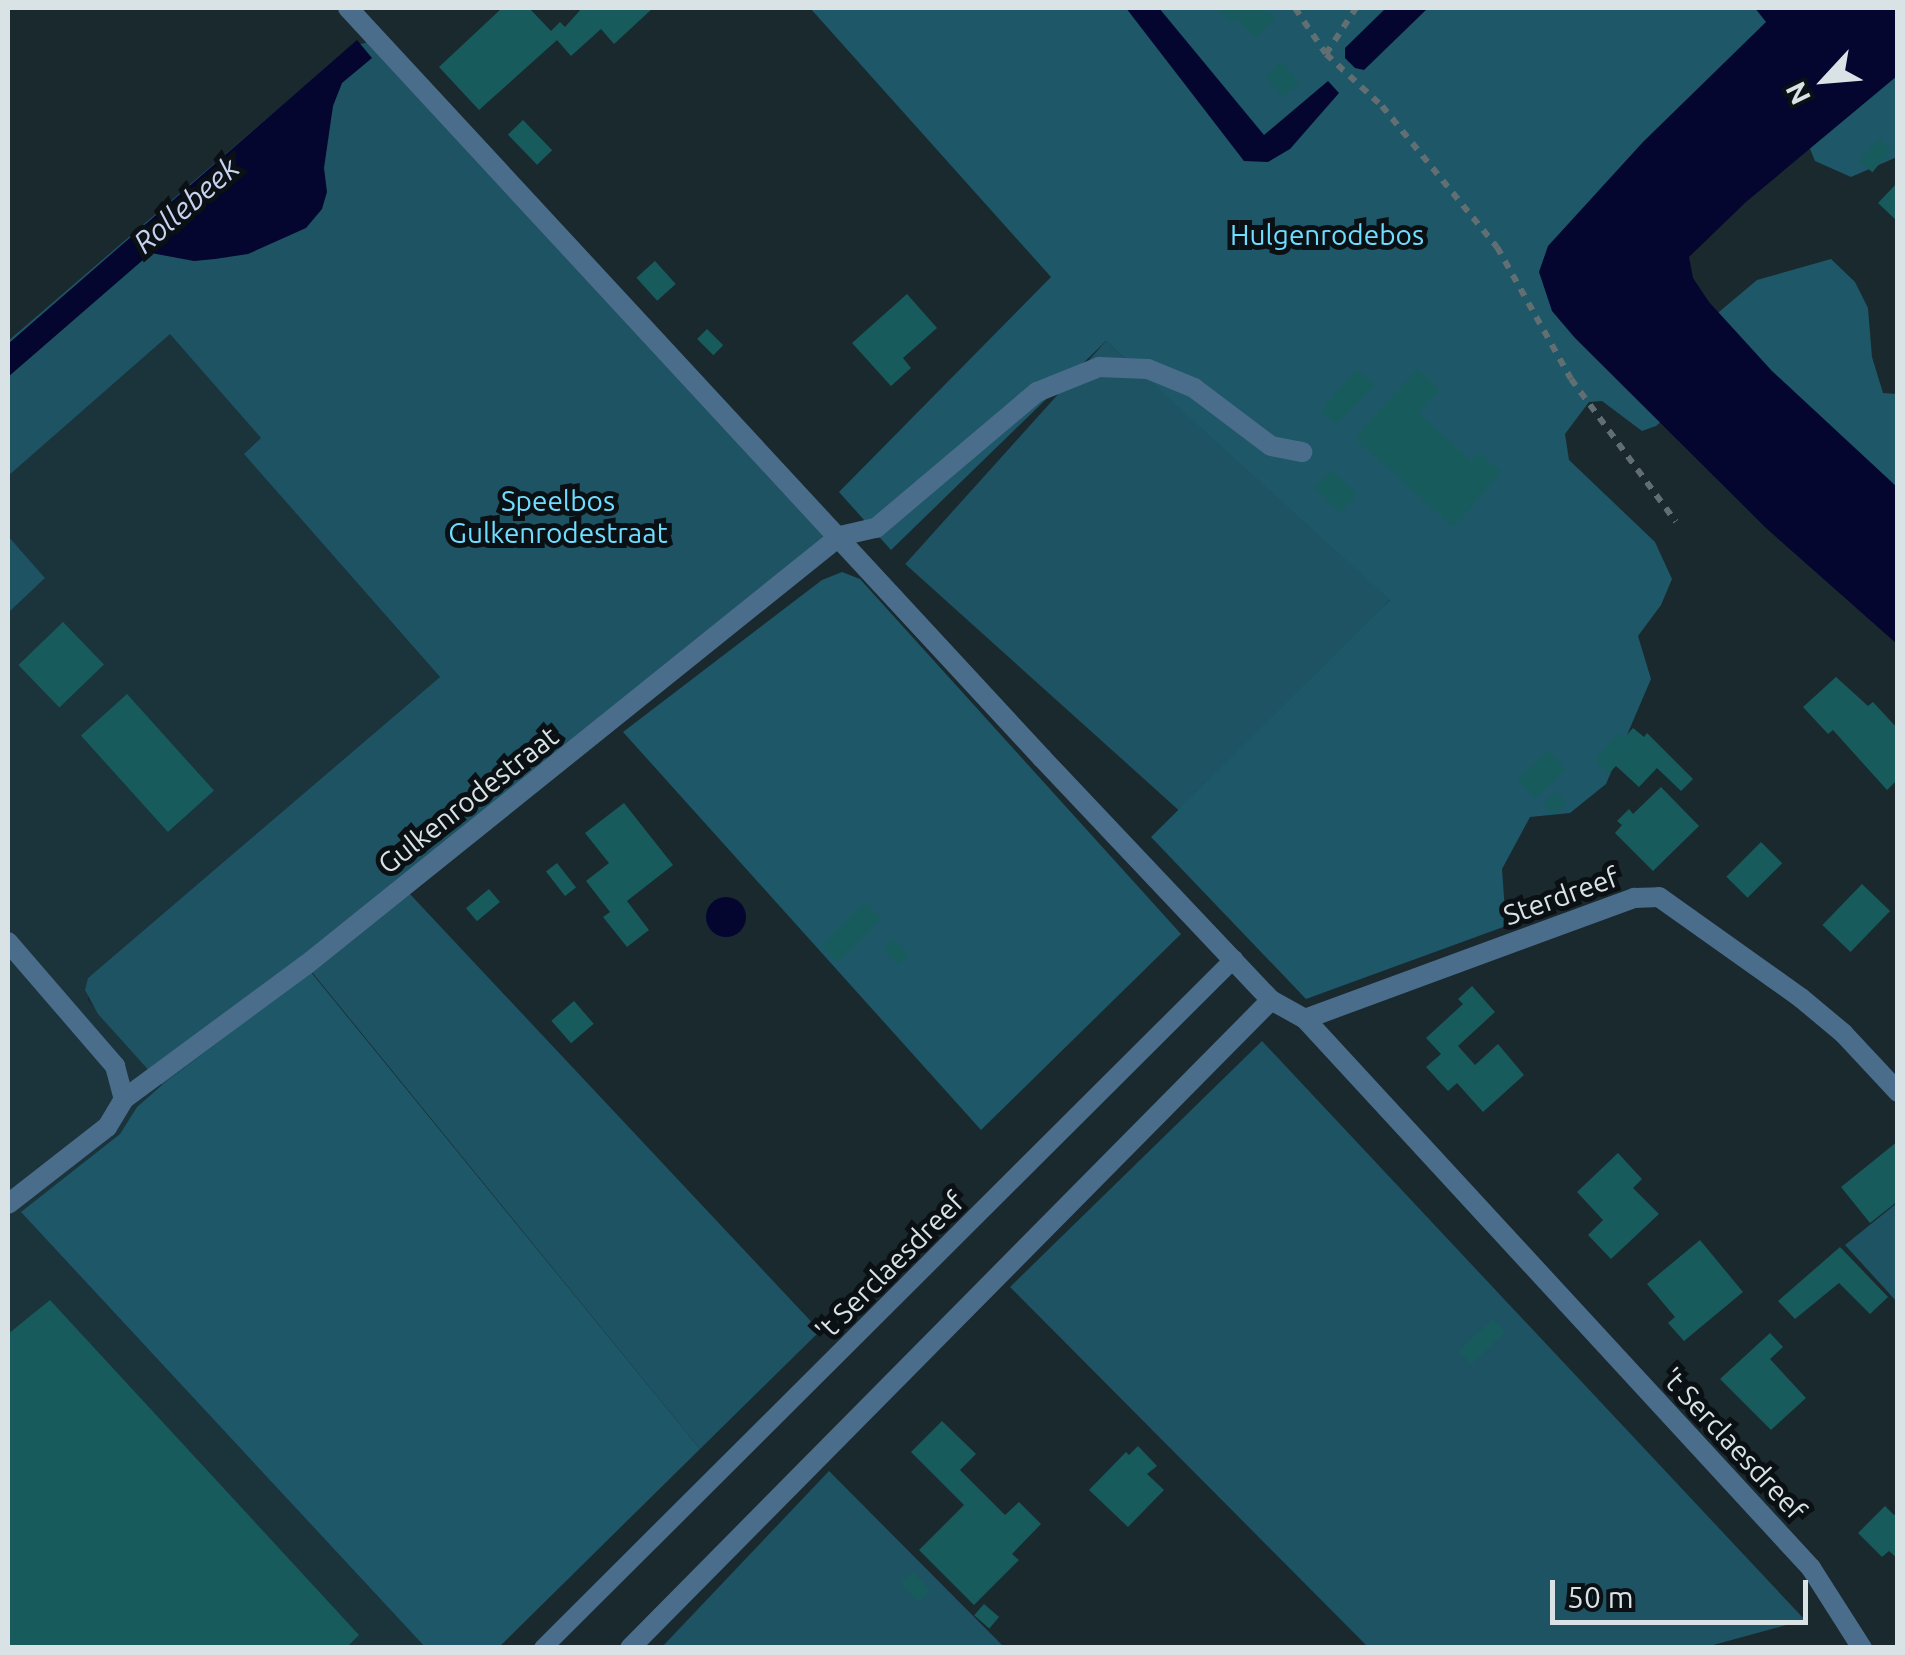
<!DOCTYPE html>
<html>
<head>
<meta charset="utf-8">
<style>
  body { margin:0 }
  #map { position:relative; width:1905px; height:1655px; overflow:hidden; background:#1a292e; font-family:Ubuntu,sans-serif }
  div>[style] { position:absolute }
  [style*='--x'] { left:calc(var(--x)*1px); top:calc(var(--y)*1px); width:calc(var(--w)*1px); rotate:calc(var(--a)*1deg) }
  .built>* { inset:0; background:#1b333b }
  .green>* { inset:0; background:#1e5363; transform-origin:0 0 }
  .forest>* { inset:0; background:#1d5768 }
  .water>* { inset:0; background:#04062f }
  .round { border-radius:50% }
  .building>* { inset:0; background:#185b5c; transform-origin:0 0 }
  .path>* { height:6px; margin-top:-3px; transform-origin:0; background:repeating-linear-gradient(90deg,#616e72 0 8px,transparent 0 16px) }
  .lane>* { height:18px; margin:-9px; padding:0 9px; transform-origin:9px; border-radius:9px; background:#4a6d8c }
  .street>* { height:20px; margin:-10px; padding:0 10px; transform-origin:10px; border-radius:10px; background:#4a6d8c }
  span { translate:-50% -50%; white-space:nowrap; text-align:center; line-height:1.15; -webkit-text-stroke:10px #0a1013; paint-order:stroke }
  .park-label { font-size:28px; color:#6fddff }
  .street-label { font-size:28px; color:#d9e3e6 }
  .water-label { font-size:30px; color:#c7d2f1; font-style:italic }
  .frame { position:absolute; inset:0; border:10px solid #d9e3e6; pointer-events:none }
  .north { position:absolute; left:1775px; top:30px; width:100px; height:100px; -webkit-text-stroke:8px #0a1013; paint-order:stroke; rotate:244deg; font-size:28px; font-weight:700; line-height:40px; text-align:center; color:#d9e3e6 }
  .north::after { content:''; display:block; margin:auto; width:35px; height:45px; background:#d9e3e6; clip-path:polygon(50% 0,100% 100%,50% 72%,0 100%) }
  .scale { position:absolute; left:1550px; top:1580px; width:258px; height:45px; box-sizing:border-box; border:5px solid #d9e3e6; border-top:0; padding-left:12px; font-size:30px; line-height:35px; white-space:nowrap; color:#d9e3e6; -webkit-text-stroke:8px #0a1013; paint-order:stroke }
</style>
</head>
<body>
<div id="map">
  <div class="built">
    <i style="clip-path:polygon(170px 333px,262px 439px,245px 455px,440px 677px,88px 978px,88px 1000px,162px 1085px,137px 1107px,120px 1134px,22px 1212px,425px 1647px,8px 1647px,8px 613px,45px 578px,8px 536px,8px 476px)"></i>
  </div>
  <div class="green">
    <i style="clip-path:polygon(379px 40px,840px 536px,408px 892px,820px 1331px,700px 1449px,311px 971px,162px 1085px,98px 1014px,85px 990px,88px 978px,440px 677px,244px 454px,261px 438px,170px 334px,8px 476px,8px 341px,351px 46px)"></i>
    <i style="left:1106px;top:341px;width:384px;height:300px;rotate:42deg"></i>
    <i style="clip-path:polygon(8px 536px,45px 578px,8px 613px)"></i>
    <i style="clip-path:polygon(1262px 1041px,1805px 1620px,1706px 1647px,1368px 1647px,1010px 1287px)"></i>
    <i style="clip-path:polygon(1897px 1203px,1897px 1302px,1845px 1245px)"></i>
    <i style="clip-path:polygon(829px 1471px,1004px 1647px,661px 1648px)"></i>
  </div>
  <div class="forest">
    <i style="clip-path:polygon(810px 8px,1897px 8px,1897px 157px,1851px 177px,1815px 161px,1806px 139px,1686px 141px,1678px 407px,1656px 426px,1642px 431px,1602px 401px,1589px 402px,1565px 434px,1569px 460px,1655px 542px,1672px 579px,1661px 605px,1638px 636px,1651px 679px,1606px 784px,1570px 813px,1530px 817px,1502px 869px,1506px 926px,1306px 999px,1151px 837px,1390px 600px,1106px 341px,891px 550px,839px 492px,1051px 277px)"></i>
    <i style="clip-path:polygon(1831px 259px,1855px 282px,1868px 308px,1872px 357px,1883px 393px,1897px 394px,1897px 527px,1713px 317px,1757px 280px)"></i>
    <i style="clip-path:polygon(842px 572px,860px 579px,1181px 934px,981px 1130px,623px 732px,822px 580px)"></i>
    <i style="clip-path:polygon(310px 971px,700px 1449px,499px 1647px,425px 1647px,21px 1212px,120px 1134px,137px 1107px,162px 1085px)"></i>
  </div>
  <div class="water">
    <i style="clip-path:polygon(1126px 8px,1159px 8px,1264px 135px,1328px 81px,1339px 93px,1290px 149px,1268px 162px,1244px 161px)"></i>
    <i style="clip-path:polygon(1386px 8px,1428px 8px,1364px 70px,1355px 68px,1345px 58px,1345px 48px)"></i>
    <i style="clip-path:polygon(1755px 8px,1897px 8px,1897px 76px,1746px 202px,1689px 257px,1693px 278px,1709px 302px,1772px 371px,1897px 487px,1897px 644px,1766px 528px,1575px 338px,1552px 311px,1539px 272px,1548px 246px,1643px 142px,1766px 22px)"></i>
    <i style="clip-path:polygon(357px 40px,372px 58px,342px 83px,333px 106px,324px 168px,327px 192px,322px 209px,306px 228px,248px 254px,215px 259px,194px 261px,151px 253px,8px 377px,8px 344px)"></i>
    <i class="round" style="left:706px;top:897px;width:40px;height:40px"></i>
  </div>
  <div class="building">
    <i style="clip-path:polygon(502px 8px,529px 8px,551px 31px,560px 22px,565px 27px,582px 8px,653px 8px,614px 44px,601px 29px,571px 56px,557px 40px,479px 110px,439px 67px)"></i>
    <i style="clip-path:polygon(1216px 8px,1265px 8px,1275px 19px,1254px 38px,1237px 19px,1232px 23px)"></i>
    <i style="left:1281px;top:62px;width:27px;height:21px;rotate:48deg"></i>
    <i style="left:523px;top:120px;width:42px;height:21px;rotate:46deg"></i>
    <i style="left:1878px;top:139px;width:17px;height:29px;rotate:40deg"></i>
    <i style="clip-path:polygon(1898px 182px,1898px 222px,1878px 203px)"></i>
    <i style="left:655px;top:261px;width:31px;height:25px;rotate:48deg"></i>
    <i style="clip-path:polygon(907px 294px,937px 328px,903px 358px,911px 368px,891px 386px,852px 343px)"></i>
    <i style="left:707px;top:329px;width:23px;height:14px;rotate:45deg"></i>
    <i style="clip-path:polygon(1356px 369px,1375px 385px,1336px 424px,1321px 411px)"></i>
    <i style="clip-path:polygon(1417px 369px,1440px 390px,1419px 413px,1471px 461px,1479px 453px,1501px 472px,1453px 527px,1355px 438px)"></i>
    <i style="left:1332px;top:470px;width:35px;height:25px;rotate:44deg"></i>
    <i style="left:63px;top:622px;width:59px;height:62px;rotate:46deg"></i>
    <i style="clip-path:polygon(1836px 677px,1868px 706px,1873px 702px,1898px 729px,1898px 779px,1887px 790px,1833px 730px,1828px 734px,1803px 707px)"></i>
    <i style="left:127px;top:694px;width:130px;height:62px;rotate:48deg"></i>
    <i style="clip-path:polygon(1633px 728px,1644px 737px,1647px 733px,1693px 779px,1681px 791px,1657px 768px,1639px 787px,1616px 766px,1609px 773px,1595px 759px,1618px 734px,1624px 738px)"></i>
    <i style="left:1548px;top:751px;width:26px;height:42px;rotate:47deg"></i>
    <i style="clip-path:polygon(1661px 787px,1699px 826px,1653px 871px,1615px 833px,1622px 825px,1617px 821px,1629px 809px,1633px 814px)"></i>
    <i style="left:1555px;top:792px;width:15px;height:17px;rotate:42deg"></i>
    <i style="clip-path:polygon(624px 803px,673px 865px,627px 901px,649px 930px,627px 947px,603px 917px,610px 912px,586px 881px,609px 863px,585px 833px)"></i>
    <i style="left:1761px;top:842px;width:30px;height:49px;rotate:45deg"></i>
    <i style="left:557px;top:863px;width:31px;height:14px;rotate:52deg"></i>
    <i style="left:1862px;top:884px;width:39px;height:57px;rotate:44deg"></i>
    <i style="left:489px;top:889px;width:17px;height:30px;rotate:50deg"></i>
    <i style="left:865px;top:902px;width:23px;height:62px;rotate:45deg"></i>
    <i style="left:894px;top:939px;width:22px;height:15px;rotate:47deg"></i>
    <i style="clip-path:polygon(1472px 986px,1495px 1012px,1458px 1046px,1475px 1065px,1498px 1044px,1524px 1075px,1483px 1112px,1457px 1083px,1448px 1091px,1426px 1067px,1441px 1054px,1426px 1038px,1463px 1004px,1458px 999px)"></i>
    <i style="left:574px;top:1001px;width:30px;height:30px;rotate:49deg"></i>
    <i style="clip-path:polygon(1898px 1141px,1898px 1201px,1870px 1223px,1841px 1187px)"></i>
    <i style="clip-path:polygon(1618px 1153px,1642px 1179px,1633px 1188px,1659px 1214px,1611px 1259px,1588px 1235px,1603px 1220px,1577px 1192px)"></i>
    <i style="clip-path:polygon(1700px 1240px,1743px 1292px,1684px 1341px,1668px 1323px,1675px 1317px,1647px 1284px)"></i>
    <i style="clip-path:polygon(1840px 1247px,1888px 1297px,1870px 1314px,1839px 1283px,1795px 1319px,1778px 1301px)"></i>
    <i style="clip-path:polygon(50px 1300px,359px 1635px,346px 1648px,8px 1648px,8px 1334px)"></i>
    <i style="left:1493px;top:1319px;width:18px;height:47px;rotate:47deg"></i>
    <i style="clip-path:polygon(1770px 1333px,1783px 1347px,1770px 1359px,1806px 1398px,1771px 1430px,1720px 1379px)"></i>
    <i style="clip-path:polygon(942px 1421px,976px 1454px,960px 1470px,1005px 1515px,1019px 1502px,1041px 1524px,1012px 1554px,1019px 1560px,974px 1605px,919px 1550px,964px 1505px,911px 1452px)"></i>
    <i style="clip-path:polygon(1138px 1446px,1157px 1466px,1147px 1474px,1164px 1490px,1128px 1527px,1089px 1490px,1126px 1452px,1129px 1455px)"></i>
    <i style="clip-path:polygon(1885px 1506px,1894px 1515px,1898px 1511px,1898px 1559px,1889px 1551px,1882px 1557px,1858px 1533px)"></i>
    <i style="left:913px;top:1572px;width:25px;height:17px;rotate:47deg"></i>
    <i style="left:984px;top:1604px;width:20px;height:15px;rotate:41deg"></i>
  </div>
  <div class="path">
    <i style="--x:1295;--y:8;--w:55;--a:56"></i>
    <i style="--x:1326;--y:54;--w:76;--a:42.9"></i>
    <i style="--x:1382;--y:106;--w:182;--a:50.8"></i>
    <i style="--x:1497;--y:247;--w:151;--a:60.7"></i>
    <i style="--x:1571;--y:379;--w:177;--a:53.7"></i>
    <i style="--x:1326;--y:54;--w:55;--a:-56.9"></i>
  </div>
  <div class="lane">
    <i style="--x:543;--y:1648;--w:976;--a:-44.92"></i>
  </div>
  <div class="street">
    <i style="--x:348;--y:8;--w:1022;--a:47.22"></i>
    <i style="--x:1042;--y:758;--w:333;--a:46.6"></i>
    <i style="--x:1271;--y:1000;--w:39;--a:29"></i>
    <i style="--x:1305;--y:1019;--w:747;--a:47.33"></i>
    <i style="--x:1811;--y:1568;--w:95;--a:57.5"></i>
    <i style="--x:8;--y:942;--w:164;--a:49.2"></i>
    <i style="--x:115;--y:1066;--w:34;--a:75"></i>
    <i style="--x:124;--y:1099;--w:33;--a:121"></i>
    <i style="--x:107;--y:1127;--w:125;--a:142.1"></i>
    <i style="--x:1305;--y:1019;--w:351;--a:-20.2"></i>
    <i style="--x:1634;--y:898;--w:25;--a:-2"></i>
    <i style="--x:1659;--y:897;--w:174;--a:35.4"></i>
    <i style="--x:1801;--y:998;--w:55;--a:39.8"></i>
    <i style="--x:1843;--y:1033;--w:81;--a:47"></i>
    <i style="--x:124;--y:1099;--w:226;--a:-36.4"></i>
    <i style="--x:306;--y:965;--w:685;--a:-38.78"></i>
    <i style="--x:840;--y:536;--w:37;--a:-13"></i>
    <i style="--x:876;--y:528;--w:211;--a:-40.2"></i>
    <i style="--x:1037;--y:392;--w:67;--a:-22"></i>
    <i style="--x:1099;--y:367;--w:49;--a:2.3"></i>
    <i style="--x:1148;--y:369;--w:50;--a:22.4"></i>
    <i style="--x:1194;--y:388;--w:96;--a:37"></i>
    <i style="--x:1271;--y:446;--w:32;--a:11"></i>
    <i style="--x:630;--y:1648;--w:911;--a:-45.31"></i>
  </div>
  <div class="park-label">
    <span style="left:1327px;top:235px">Hulgenrodebos</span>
    <span style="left:558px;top:517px">Speelbos<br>Gulkenrodestraat</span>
  </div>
  <div class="street-label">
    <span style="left:468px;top:800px;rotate:-38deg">Gulkenrodestraat</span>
    <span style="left:1561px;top:896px;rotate:-20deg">Sterdreef</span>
    <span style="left:890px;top:1266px;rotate:-45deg">'t Serclaesdreef</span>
    <span style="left:1734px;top:1444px;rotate:47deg">'t Serclaesdreef</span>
  </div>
  <div class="water-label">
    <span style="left:186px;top:205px;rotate:-41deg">Rollebeek</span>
  </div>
  <div class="frame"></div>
  <div class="north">N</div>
  <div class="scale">50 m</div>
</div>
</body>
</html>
